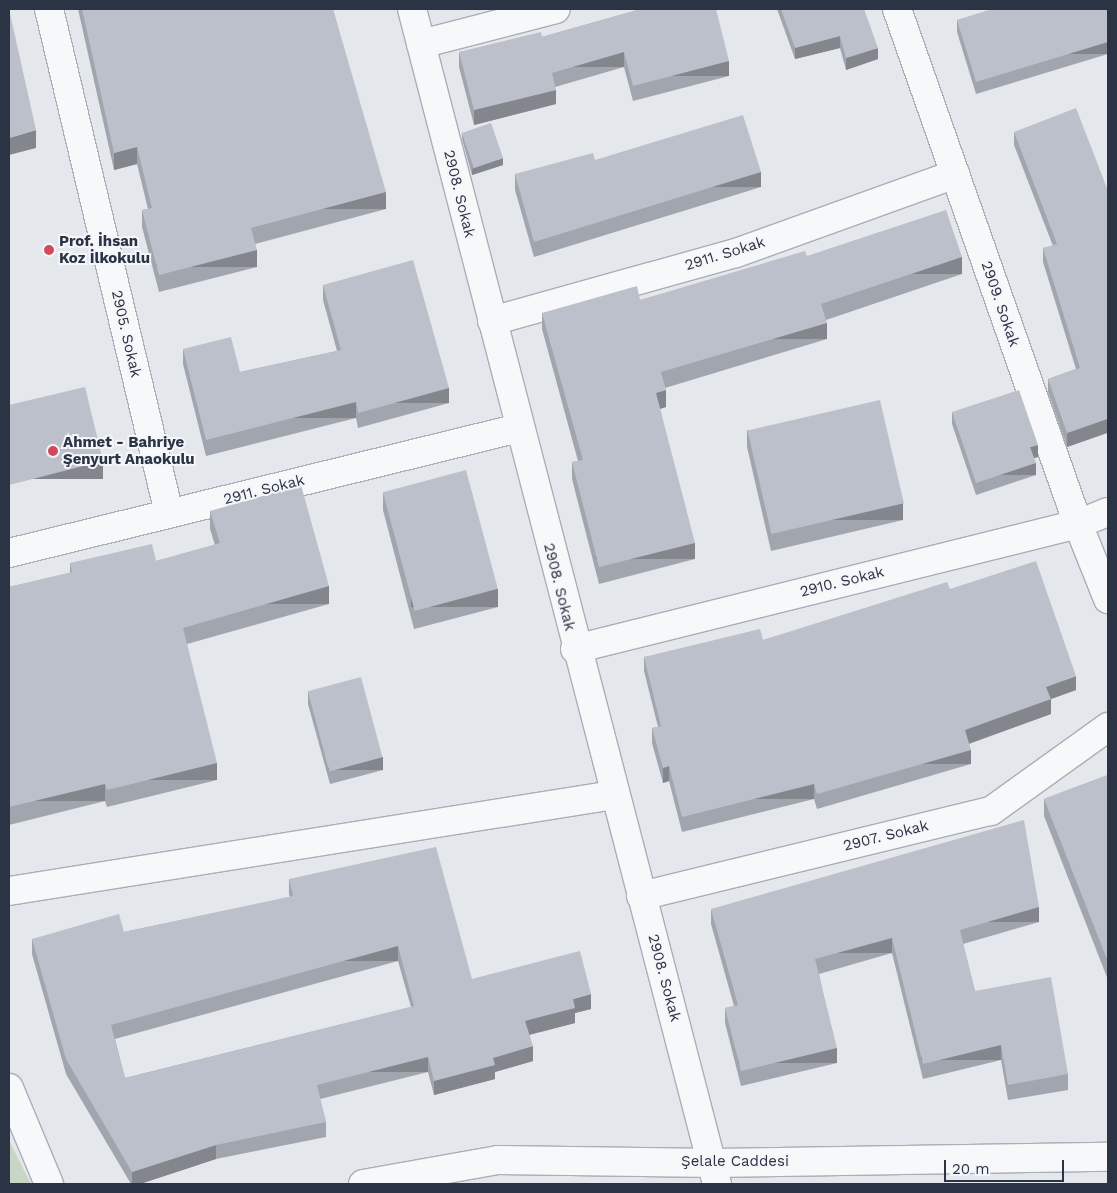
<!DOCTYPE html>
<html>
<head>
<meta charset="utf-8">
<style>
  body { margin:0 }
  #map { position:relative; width:1117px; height:1193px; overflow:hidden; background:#e4e7ec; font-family:"Work Sans",sans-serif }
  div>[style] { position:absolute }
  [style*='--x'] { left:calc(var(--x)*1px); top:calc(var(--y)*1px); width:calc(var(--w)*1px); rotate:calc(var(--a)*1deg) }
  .green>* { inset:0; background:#c9d6c5 }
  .roads { filter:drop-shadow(1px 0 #a9aeb7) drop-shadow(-1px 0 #a9aeb7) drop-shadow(0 1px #a9aeb7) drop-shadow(0 -1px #a9aeb7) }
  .minor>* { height:28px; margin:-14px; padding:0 14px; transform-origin:14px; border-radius:14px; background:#f7f8fa }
  .tertiary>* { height:28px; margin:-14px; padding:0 14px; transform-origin:14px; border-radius:14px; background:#f7f8fa }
  .wall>* { inset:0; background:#a1a5ae }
  .shaded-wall>* { inset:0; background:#83868d; transform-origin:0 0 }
  .building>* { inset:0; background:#bbc0ca; transform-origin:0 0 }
  .dots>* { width:14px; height:14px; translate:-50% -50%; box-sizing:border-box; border:2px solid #f4f6f9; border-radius:50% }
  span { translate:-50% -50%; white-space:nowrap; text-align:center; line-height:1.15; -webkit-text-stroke:4px #f4f6f9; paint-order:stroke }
  .street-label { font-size:15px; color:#2b3445 }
  .poi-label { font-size:15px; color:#2b3445; font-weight:700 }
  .left { translate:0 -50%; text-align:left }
  .frame { position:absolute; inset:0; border:10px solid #2b3445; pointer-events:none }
  .scale { position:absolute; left:944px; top:1160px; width:120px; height:22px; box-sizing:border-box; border:2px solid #2b3445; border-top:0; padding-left:6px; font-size:15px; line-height:18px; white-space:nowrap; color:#2b3445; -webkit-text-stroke:4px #f4f6f9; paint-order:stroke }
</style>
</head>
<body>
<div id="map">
  <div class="green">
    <i style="clip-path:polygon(9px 1140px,31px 1184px,9px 1184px)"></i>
  </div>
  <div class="roads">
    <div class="minor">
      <i style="--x:49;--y:9;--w:518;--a:76.61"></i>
      <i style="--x:412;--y:9;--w:1214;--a:75.45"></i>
      <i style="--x:897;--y:9;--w:546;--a:70.64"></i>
      <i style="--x:1078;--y:524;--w:81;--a:68.2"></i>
      <i style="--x:421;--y:44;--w:139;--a:-14.5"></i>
      <i style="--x:492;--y:321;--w:253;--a:-15.6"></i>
      <i style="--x:736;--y:253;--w:233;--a:-19.8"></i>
      <i style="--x:9;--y:553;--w:525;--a:-13.77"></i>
      <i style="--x:575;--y:649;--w:518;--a:-13.96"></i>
      <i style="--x:1078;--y:524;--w:32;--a:-22"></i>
      <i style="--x:9;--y:891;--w:613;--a:-9.02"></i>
      <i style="--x:641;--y:896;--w:360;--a:-13.7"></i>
      <i style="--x:991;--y:811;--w:144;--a:-35.7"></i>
      <i style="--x:9;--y:1088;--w:104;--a:67.4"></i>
    </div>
    <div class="tertiary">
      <i style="--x:363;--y:1184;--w:137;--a:-10.1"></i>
      <i style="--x:498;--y:1160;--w:216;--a:0.8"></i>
      <i style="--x:714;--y:1163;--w:394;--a:-0.9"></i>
    </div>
  </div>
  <div class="wall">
    <i style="clip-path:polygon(78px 9px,333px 9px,386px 209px,255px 244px,257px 267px,159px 292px,142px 227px,142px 210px,148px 209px,137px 164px,114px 170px)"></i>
    <i style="clip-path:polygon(641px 9px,729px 76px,633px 101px,624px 67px,555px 87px,556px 104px,474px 125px,459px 67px,459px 52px,542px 37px)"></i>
    <i style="clip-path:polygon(777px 9px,864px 9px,878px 59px,846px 70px,840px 48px,795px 59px)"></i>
    <i style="clip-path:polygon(1108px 9px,1108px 54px,976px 94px,957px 32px,957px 20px)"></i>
    <i style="clip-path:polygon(1014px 132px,1108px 191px,1108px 437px,1107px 433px,1067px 447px,1048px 392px,1048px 379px,1076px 369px,1043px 262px,1043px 248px,1053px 246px,1014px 145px)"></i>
    <i style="clip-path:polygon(462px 133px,503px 165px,472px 175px,462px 139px)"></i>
    <i style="clip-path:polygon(595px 160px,761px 187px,534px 257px,515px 190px,515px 174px)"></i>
    <i style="clip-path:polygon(807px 256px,962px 274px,826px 320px,827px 339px,665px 388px,666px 407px,660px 409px,695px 559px,599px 584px,572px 479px,572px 462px,578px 461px,542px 329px,542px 313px,640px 300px)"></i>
    <i style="clip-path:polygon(323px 285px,449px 403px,358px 428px,356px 418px,206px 456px,183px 364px,183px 349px,240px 372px,337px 351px,323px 300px)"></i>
    <i style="clip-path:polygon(952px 412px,1038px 457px,1034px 458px,1036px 475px,976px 495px,952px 424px)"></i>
    <i style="clip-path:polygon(747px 430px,903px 520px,771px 551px,747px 447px)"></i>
    <i style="clip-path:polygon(383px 492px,498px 607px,414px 629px,383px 510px)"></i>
    <i style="clip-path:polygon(210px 511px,329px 604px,187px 644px,217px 780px,107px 807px,105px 801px,9px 825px,9px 587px,70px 573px,70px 563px,156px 561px,215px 545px,210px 529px)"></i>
    <i style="clip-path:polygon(950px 589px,1076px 690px,1051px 699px,1051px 714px,969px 744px,971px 764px,817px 809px,814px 799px,682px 832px,669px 781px,663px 783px,652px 743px,652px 728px,658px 727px,644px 671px,644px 657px,763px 640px)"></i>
    <i style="clip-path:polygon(308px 691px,383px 770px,330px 784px,308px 704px)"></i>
    <i style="clip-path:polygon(1108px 775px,1108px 980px,1044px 816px,1044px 799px)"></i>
    <i style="clip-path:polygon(evenodd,289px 879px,472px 979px,591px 1009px,575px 1013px,575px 1023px,529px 1035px,533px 1061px,495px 1072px,495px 1079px,434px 1095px,428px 1072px,320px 1099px,326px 1122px,326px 1137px,216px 1159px,140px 1184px,131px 1184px,66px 1074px,32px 954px,32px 939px,124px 932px,290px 897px,289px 894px,289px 879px,398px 961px,411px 1007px,125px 1078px,115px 1039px,398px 961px)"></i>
    <i style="clip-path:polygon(711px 909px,1039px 922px,963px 944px,975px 991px,1068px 1074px,1068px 1090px,1008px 1100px,1001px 1060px,923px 1079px,892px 953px,819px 974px,837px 1063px,741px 1086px,725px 1023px,725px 1008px,734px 1006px,711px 924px)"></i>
  </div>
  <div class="shaded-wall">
    <i style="clip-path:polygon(840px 36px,840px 48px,795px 59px,795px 48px)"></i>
    <i style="left:1108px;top:42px;width:12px;height:138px;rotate:90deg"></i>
    <i style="clip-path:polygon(878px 48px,878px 59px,846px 70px,846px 58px)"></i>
    <i style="left:624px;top:52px;width:15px;height:75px;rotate:90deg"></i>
    <i style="left:729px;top:61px;width:15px;height:99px;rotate:90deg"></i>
    <i style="clip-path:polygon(556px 90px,556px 104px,474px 125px,474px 110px)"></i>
    <i style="clip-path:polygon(36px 130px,36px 148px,9px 155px,9px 138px)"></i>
    <i style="clip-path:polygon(137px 147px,137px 164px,114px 170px,114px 153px)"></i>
    <i style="clip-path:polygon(503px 158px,503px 165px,472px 175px,472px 169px)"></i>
    <i style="left:761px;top:172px;width:15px;height:238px;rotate:90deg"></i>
    <i style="left:386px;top:192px;width:17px;height:140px;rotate:90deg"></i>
    <i style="left:257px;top:250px;width:17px;height:101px;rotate:90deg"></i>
    <i style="left:962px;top:257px;width:17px;height:149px;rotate:90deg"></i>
    <i style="left:827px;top:323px;width:16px;height:173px;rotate:90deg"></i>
    <i style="left:449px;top:388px;width:15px;height:94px;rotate:90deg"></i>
    <i style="clip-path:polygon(666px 390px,666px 407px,656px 410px,656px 393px)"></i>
    <i style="left:356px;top:402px;width:16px;height:155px;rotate:90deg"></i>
    <i style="clip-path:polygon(1107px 419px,1107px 433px,1067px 447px,1067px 433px)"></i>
    <i style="clip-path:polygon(1038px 445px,1038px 457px,1030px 459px,1030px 447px)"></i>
    <i style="left:103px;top:461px;width:18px;height:97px;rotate:90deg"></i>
    <i style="left:1036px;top:463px;width:12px;height:63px;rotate:90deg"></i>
    <i style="left:903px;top:503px;width:17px;height:135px;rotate:90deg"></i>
    <i style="left:695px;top:543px;width:16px;height:99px;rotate:90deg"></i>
    <i style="left:329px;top:586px;width:18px;height:152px;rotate:90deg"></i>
    <i style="left:498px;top:589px;width:18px;height:87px;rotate:90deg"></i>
    <i style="clip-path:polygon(1076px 676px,1076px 690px,1051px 699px,1051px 714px,965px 745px,965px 730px,1046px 687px)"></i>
    <i style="left:971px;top:750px;width:14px;height:160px;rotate:90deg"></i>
    <i style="left:383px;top:757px;width:13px;height:55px;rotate:90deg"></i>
    <i style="left:217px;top:763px;width:17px;height:113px;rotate:90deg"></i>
    <i style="clip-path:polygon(669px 766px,669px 781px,663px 783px,663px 768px)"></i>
    <i style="left:105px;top:784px;width:17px;height:99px;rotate:90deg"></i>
    <i style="left:814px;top:784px;width:15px;height:136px;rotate:90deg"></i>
    <i style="left:1039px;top:907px;width:15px;height:82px;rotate:90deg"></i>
    <i style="left:892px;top:938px;width:15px;height:80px;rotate:90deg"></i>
    <i style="left:398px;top:946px;width:15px;height:298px;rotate:90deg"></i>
    <i style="clip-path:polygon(591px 994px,591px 1009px,575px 1013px,575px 1023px,525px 1036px,525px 1021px,573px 999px)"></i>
    <i style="left:1001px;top:1045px;width:15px;height:80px;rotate:90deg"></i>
    <i style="clip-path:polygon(533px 1046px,533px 1061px,495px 1072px,495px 1079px,434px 1095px,434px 1081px,493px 1058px)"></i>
    <i style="left:837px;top:1048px;width:15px;height:99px;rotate:90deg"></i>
    <i style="left:428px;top:1057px;width:15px;height:114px;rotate:90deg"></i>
    <i style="clip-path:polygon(216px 1145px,216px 1159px,140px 1184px,132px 1184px,132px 1172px)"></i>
  </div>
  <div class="building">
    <i style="clip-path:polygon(9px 9px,36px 130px,9px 138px)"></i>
    <i style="clip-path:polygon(82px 9px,333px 9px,386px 192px,251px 228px,257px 250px,159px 275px,142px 210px,152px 208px,137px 147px,114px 153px)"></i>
    <i style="clip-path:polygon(641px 9px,716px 9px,729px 61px,633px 86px,624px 52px,552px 73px,556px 90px,474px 110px,459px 52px,541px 32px,542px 37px)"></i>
    <i style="clip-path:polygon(781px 9px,864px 9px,878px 48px,846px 58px,840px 36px,795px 48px)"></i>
    <i style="clip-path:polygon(992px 9px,1108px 9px,1108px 42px,976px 82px,957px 20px)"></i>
    <i style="clip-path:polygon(1076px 108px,1108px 191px,1108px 423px,1107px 419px,1067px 433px,1048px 379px,1080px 368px,1043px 248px,1057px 244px,1014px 132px)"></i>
    <i style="clip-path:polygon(743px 115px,761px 172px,534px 242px,515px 174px,593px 153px,595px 160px)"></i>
    <i style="left:491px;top:123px;width:37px;height:31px;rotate:71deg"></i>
    <i style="clip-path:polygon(946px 210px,962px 257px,821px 304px,827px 323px,661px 372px,666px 390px,656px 393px,695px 543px,599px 567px,572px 462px,583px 460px,542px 313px,637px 286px,640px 300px,805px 251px,807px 256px)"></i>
    <i style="clip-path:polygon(413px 260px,449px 388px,358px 413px,356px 402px,206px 440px,183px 349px,231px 337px,240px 372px,341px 350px,323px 285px)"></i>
    <i style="clip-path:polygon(85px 387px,103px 461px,9px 485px,9px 405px)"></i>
    <i style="clip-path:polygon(1019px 390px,1038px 445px,1030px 447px,1036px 463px,976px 483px,952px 412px)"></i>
    <i style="left:880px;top:400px;width:106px;height:136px;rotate:77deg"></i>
    <i style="left:466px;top:470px;width:123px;height:86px;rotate:75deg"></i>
    <i style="clip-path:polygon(301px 485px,329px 586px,183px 628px,217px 763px,107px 790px,105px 784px,9px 807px,9px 587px,72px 572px,70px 563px,152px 544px,156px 561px,220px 543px,210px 511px)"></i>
    <i style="clip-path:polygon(1036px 561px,1076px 676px,1046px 687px,1051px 699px,965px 730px,971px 750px,817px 794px,814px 784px,682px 817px,669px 766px,663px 768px,652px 728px,661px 726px,644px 657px,760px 629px,763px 640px,947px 582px,950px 589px)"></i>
    <i style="left:361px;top:677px;width:83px;height:55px;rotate:75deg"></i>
    <i style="clip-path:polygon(1108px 775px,1108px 962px,1044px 799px)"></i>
    <i style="clip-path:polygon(1024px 820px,1039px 907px,960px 930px,975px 991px,1051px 977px,1068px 1074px,1008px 1085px,1001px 1045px,923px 1064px,892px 938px,815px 959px,837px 1048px,741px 1071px,725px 1008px,738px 1005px,711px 909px)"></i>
    <i style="clip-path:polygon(evenodd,436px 847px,472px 979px,580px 951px,591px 994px,573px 999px,575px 1008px,525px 1021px,533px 1046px,493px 1058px,495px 1065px,434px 1081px,428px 1057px,317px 1085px,326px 1122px,216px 1145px,132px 1172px,66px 1059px,32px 939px,119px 914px,124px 932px,293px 896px,289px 879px,436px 847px,398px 946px,414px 1006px,125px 1078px,111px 1025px,398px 946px)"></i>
  </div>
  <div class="dots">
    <i style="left:49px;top:250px;background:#d1495b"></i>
    <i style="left:53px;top:451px;background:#d1495b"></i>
  </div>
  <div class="street-label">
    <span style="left:459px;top:194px;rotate:76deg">2908. Sokak</span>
    <span style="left:725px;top:254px;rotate:-17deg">2911. Sokak</span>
    <span style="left:1000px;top:304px;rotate:71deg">2909. Sokak</span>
    <span style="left:126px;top:334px;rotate:77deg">2905. Sokak</span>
    <span style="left:264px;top:490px;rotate:-14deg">2911. Sokak</span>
    <span style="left:842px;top:582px;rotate:-14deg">2910. Sokak</span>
    <span style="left:559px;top:587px;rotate:76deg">2908. Sokak</span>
    <span style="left:886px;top:836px;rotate:-14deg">2907. Sokak</span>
    <span style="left:664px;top:978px;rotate:75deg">2908. Sokak</span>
    <span style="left:735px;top:1162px">Şelale Caddesi</span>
  </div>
  <div class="poi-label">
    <span class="left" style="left:59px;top:250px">Prof. İhsan<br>Koz İlkokulu</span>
    <span class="left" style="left:63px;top:451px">Ahmet - Bahriye<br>Şenyurt Anaokulu</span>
  </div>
  <div class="frame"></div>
  <div class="scale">20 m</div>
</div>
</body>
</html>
